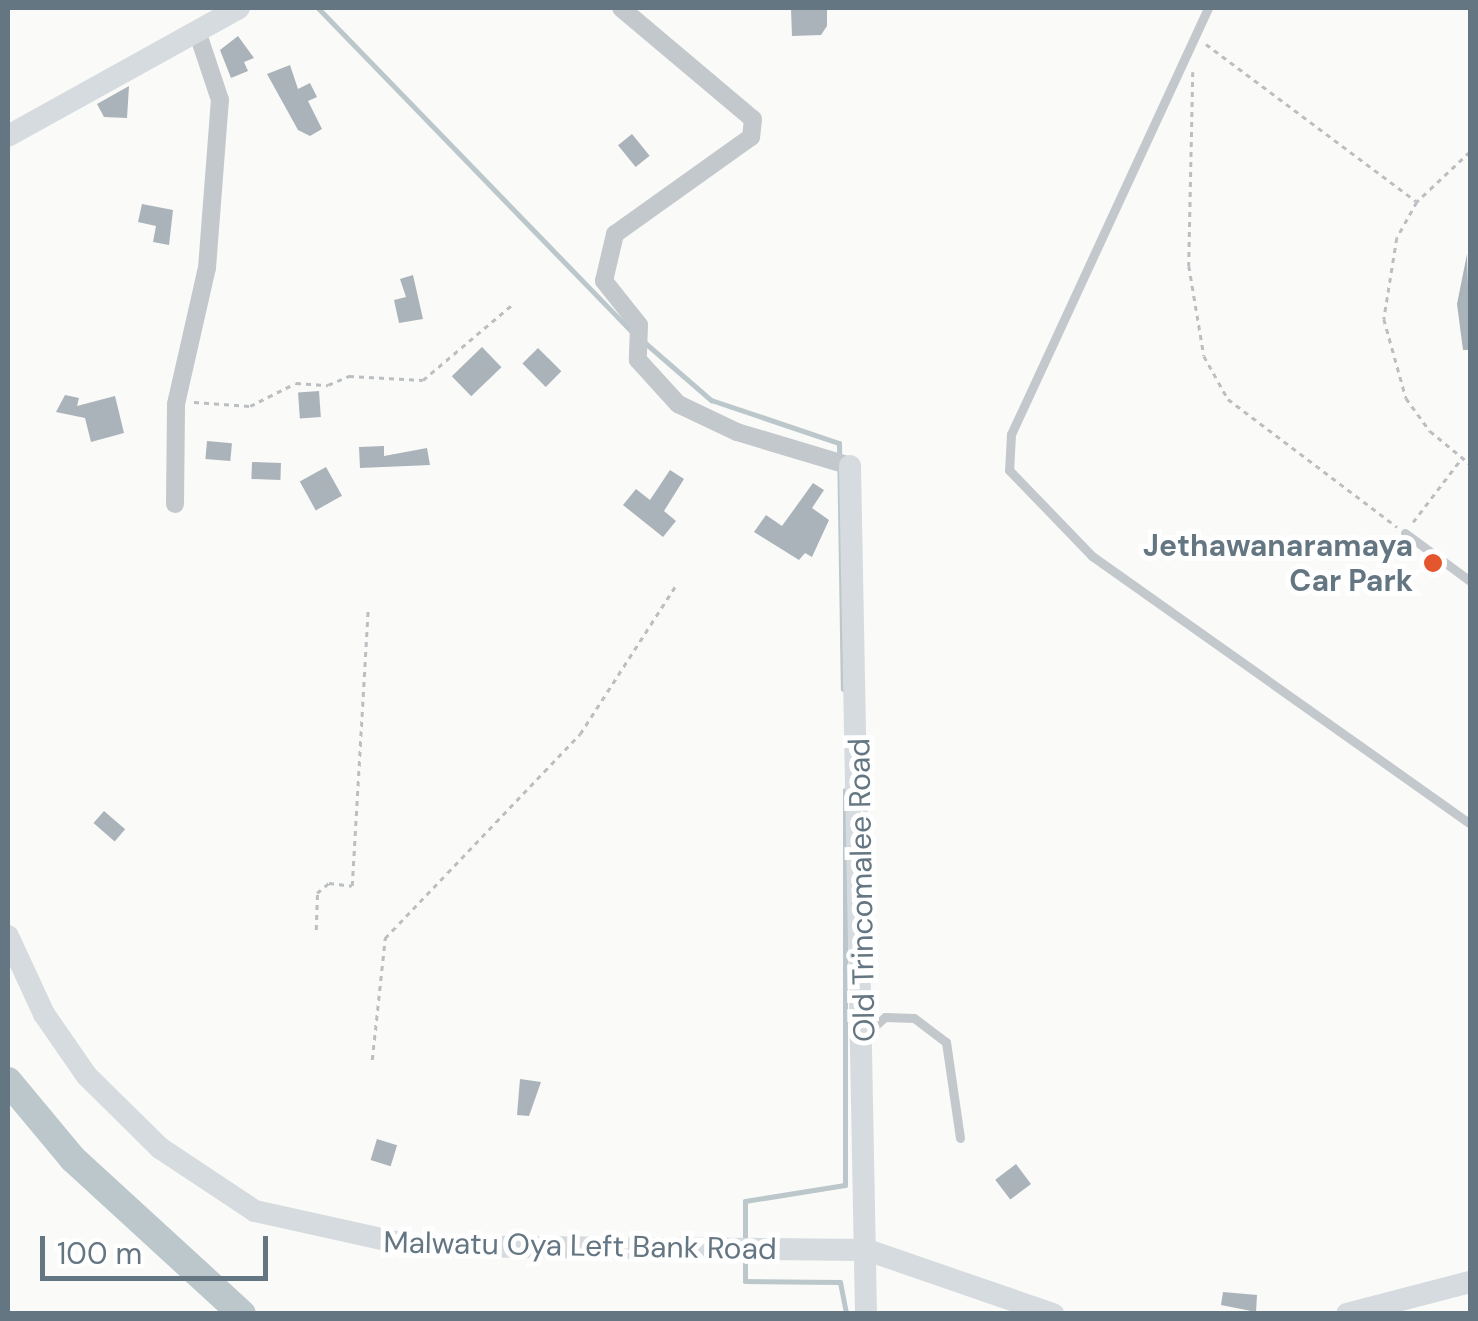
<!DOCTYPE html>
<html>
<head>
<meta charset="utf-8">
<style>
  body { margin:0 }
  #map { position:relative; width:1478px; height:1321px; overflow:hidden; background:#fafaf8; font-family:"DM Sans",sans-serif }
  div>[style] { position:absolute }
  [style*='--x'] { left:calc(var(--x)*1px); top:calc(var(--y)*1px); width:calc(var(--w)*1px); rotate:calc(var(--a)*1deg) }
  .stream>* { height:5px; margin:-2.5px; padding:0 2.5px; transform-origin:2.5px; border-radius:2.5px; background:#bbc7cb }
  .river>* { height:28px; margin:-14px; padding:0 14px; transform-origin:14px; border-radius:14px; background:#bbc7cb }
  .building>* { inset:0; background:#aab3b9; transform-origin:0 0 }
  .path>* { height:2.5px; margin-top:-1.25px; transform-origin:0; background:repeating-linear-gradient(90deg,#bbbfc2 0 5px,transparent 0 10px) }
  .lane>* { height:9px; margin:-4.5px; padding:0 4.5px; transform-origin:4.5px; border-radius:4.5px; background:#c3c8cc }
  .street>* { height:18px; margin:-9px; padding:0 9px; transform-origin:9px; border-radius:9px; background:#c3c8cc }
  .secondary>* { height:22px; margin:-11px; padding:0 11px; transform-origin:11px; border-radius:11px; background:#d6dbdf }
  .dots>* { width:28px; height:28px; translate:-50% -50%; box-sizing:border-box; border:5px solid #fff; border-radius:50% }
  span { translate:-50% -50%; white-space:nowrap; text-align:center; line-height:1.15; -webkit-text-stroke:10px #fff; paint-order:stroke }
  .poi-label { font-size:30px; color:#657683; font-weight:700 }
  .right { translate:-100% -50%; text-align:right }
  .street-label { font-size:30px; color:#657683 }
  .frame { position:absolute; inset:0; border:10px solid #657683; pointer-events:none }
  .scale { position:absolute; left:40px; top:1236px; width:228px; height:45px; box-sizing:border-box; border:5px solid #657683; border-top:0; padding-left:12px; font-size:30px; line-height:35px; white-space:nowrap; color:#657683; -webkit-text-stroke:8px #fff; paint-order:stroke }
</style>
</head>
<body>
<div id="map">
  <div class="stream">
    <i style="--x:318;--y:8;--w:451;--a:45.9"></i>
    <i style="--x:644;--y:342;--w:89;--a:40.9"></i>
    <i style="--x:711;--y:400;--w:135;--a:18.6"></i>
    <i style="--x:839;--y:443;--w:246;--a:89.1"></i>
    <i style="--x:745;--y:1244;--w:43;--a:-90"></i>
    <i style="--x:745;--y:1201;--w:101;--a:-9.1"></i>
    <i style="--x:845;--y:1185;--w:395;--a:-90"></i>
    <i style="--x:745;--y:1255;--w:26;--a:90"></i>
    <i style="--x:745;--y:1281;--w:95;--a:0.6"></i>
    <i style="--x:840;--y:1282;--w:33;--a:79"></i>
  </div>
  <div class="river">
    <i style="--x:8;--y:1081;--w:102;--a:50.2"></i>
    <i style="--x:73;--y:1159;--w:229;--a:42.5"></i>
  </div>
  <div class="building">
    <i style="clip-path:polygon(791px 8px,827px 8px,827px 26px,821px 35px,792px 36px)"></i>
    <i style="clip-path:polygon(238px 36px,254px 58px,244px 62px,248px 71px,231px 78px,220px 50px)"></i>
    <i style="clip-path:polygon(290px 65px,298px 89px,310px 83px,317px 97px,308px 101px,322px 129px,310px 136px,298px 130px,267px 74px)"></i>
    <i style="clip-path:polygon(129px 86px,127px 118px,104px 117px,97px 104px)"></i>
    <i style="left:632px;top:134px;width:28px;height:18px;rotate:51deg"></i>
    <i style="clip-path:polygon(142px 204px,173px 210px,169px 245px,153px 242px,156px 226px,138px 222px)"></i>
    <i style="clip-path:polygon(1467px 254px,1470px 350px,1463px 350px,1457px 304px)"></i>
    <i style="clip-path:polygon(413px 275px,423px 319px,399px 323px,394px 300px,406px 297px,400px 279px)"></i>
    <i style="left:482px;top:347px;width:28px;height:42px;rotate:46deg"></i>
    <i style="left:538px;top:348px;width:33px;height:22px;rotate:45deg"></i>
    <i style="left:319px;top:391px;width:26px;height:21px;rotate:86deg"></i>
    <i style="clip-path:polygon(65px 395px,79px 398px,77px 406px,115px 396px,124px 433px,91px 442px,85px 418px,56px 412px)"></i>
    <i style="left:207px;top:441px;width:25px;height:18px;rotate:5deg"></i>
    <i style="clip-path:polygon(384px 446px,384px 456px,427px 448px,430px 465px,360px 468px,359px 447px)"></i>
    <i style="left:252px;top:462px;width:29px;height:17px;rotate:2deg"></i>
    <i style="left:326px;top:467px;width:33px;height:30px;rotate:61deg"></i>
    <i style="clip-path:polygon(670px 470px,684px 479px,664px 511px,676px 521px,663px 537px,623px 505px,636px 489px,650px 500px)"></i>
    <i style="clip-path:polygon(813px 483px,824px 490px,812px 508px,829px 520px,812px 557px,805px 553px,799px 560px,754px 532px,766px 515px,782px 526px)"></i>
    <i style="left:104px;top:811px;width:28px;height:16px;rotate:41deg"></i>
    <i style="clip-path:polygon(520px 1079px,541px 1082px,529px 1116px,517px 1115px)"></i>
    <i style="left:377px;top:1139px;width:21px;height:22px;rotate:17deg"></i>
    <i style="left:1016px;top:1164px;width:25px;height:26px;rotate:53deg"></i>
    <i style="clip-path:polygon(1223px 1292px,1257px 1295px,1256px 1312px,1221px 1305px)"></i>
  </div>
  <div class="path">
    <i style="--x:1206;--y:44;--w:262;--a:36.8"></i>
    <i style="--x:1193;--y:72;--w:194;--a:91.2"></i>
    <i style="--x:1189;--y:266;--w:91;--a:80.5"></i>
    <i style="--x:1204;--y:356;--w:49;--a:60.8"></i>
    <i style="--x:1228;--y:399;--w:212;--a:37.1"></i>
    <i style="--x:1470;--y:152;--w:73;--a:136.7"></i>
    <i style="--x:1417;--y:202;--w:41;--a:119.1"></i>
    <i style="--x:1397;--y:238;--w:82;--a:99.1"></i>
    <i style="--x:1384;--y:319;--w:82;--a:74.4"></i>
    <i style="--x:1406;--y:398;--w:41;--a:54"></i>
    <i style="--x:1430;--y:431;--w:52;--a:39.5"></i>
    <i style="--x:194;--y:402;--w:56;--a:4.1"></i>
    <i style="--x:250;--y:406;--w:51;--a:-26.6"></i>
    <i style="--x:296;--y:383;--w:32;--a:4"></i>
    <i style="--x:328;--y:385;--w:23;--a:-23"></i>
    <i style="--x:349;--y:376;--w:74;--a:3.1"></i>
    <i style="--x:423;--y:380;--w:118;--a:-40.2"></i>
    <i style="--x:1413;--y:522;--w:79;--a:-52.7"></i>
    <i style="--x:316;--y:930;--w:37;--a:-88"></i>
    <i style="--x:317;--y:893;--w:16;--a:-40"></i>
    <i style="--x:329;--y:883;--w:23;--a:7"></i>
    <i style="--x:352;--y:886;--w:279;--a:-86.7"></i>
    <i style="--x:372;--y:1060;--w:123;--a:-83.9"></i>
    <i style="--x:385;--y:938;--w:282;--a:-46.3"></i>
    <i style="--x:580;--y:734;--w:177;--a:-57.2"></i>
  </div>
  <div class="lane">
    <i style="--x:1208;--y:8;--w:469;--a:114.8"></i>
    <i style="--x:1011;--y:434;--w:36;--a:93"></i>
    <i style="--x:1009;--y:470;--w:120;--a:46"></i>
    <i style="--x:1092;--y:556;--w:463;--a:35.3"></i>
    <i style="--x:1405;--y:533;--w:81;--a:36.4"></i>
    <i style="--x:866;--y:1034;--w:25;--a:-42"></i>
    <i style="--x:885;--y:1017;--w:29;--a:2"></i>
    <i style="--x:914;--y:1018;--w:40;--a:37"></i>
    <i style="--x:946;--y:1042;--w:97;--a:81.7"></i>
  </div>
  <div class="street">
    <i style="--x:621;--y:8;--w:172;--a:40.1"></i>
    <i style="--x:753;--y:119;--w:18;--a:96"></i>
    <i style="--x:751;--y:137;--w:167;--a:144.5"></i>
    <i style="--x:615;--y:234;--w:48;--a:103.2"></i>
    <i style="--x:604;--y:281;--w:56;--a:51.5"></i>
    <i style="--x:639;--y:325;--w:35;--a:92"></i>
    <i style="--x:638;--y:360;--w:59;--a:47.7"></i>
    <i style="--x:678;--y:404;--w:65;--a:25.4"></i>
    <i style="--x:737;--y:432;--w:118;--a:16.7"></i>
    <i style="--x:175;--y:504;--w:100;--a:-89.4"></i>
    <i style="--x:176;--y:404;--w:139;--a:-77.2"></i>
    <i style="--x:207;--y:268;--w:169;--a:-85.6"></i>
    <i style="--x:220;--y:100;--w:70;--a:-108.4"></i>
  </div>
  <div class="secondary">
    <i style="--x:8;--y:136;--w:264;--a:-29"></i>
    <i style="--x:850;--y:466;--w:848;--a:88.92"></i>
    <i style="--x:8;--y:936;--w:86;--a:65.2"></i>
    <i style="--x:44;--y:1014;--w:75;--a:55.3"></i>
    <i style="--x:87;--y:1076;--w:103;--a:44.6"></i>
    <i style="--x:160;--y:1148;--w:114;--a:33.6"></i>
    <i style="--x:255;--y:1211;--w:162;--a:12.5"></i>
    <i style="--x:413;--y:1246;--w:454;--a:0.5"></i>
    <i style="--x:867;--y:1250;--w:197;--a:19"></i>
    <i style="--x:1347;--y:1314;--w:127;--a:-14.6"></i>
  </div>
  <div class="dots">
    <i style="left:1433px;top:563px;background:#e4572e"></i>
  </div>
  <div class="poi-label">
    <span class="right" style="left:1413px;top:563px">Jethawanaramaya<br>Car Park</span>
  </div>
  <div class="street-label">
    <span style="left:862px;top:890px;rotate:-91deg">Old Trincomalee Road</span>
    <span style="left:580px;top:1246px;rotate:1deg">Malwatu Oya Left Bank Road</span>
  </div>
  <div class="frame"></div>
  <div class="scale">100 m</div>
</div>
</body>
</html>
